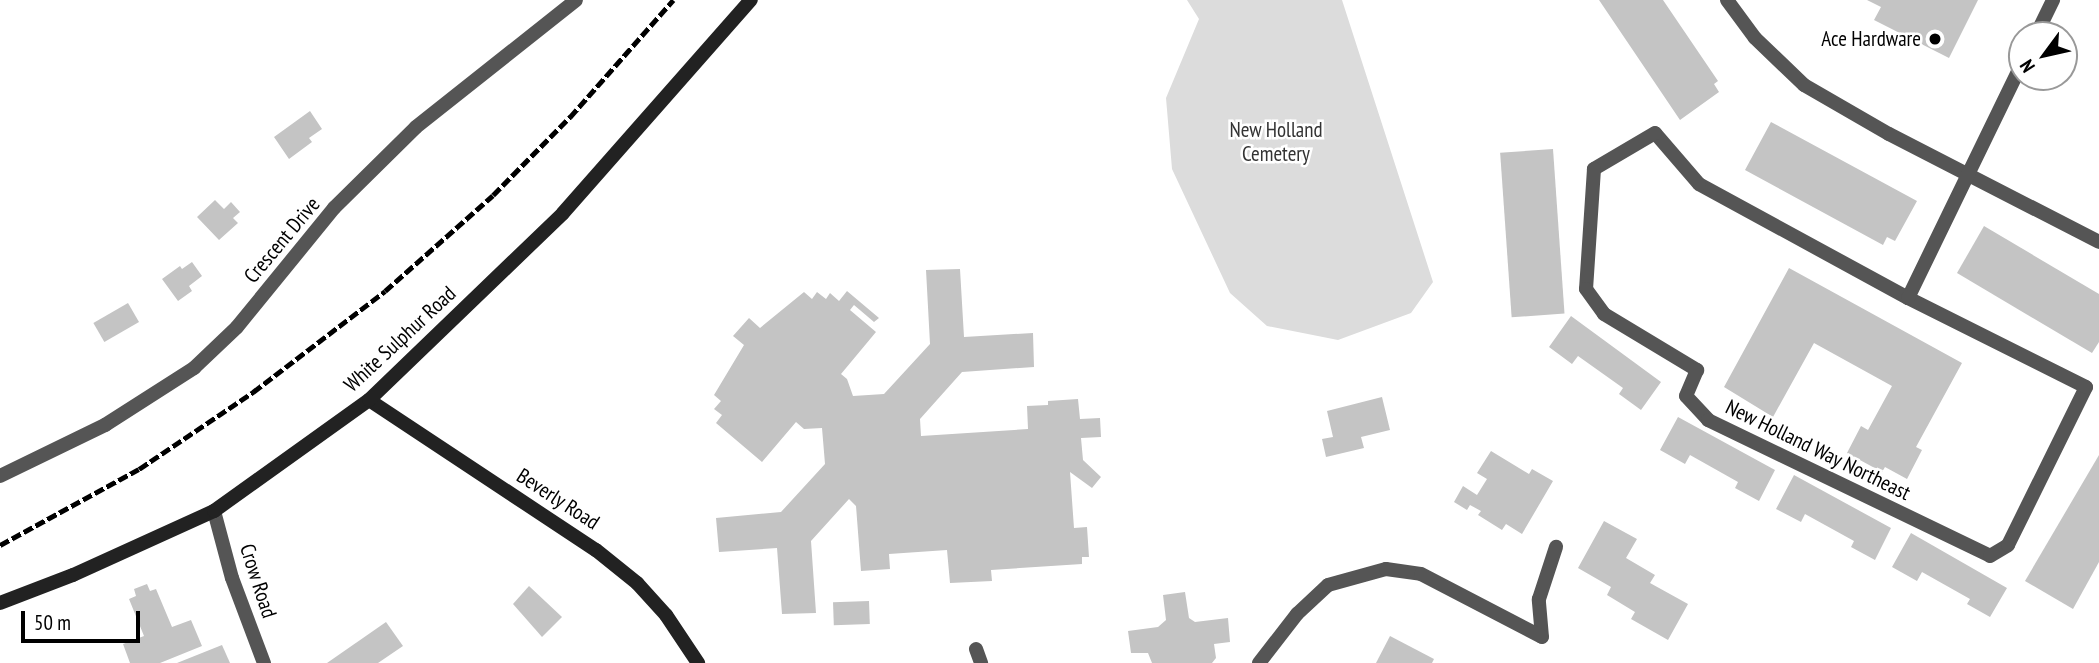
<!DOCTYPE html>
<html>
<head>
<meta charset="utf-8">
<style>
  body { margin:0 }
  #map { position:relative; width:2099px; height:663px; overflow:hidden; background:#fff; font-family:"PT Sans Narrow",sans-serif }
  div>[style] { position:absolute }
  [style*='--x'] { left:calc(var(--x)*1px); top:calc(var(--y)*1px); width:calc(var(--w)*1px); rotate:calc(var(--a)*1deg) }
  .green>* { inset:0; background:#dcdcdc }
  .building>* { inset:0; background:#c4c4c4; transform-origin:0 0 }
  .street>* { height:14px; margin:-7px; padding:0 7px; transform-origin:7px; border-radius:7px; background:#555 }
  .secondary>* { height:14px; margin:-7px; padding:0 7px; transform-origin:7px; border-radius:7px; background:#222 }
  .rail>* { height:4.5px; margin-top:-2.25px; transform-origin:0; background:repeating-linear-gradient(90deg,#000 0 10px,transparent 0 13.5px) }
  .dots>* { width:19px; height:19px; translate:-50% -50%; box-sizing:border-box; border:4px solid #fff; border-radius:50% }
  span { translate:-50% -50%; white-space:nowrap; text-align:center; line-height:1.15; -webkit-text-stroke:5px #fff; paint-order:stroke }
  .poi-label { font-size:21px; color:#000 }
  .right { translate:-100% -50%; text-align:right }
  .park-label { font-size:21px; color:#333 }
  .street-label { font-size:21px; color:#000 }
  .north { position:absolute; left:2008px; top:21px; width:70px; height:70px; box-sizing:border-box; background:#fff; border:2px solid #999; border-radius:50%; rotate:237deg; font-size:19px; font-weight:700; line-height:28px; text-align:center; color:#000 }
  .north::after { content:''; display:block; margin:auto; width:24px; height:32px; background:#000; clip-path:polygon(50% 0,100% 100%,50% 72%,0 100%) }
  .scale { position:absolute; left:21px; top:611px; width:119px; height:32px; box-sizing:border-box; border:4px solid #000; border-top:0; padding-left:9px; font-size:21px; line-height:24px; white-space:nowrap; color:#000; -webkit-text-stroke:5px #fff; paint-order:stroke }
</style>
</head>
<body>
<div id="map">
  <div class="green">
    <i style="clip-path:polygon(1187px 0,1342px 0,1433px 282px,1411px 313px,1338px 340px,1267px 326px,1230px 293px,1172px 169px,1166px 98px,1199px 19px)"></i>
  </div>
  <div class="building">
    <i style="clip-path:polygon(1599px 0,1663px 0,1718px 81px,1714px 84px,1719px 92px,1680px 120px)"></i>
    <i style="clip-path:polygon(1867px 0,1978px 0,1949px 58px,1874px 20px,1881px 7px)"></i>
    <i style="clip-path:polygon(310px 111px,322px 129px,309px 138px,312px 142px,289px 159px,274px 137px)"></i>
    <i style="clip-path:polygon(1771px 122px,1917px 201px,1895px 241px,1887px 237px,1883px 245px,1745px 170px)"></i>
    <i style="left:1553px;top:149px;width:165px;height:53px;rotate:86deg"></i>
    <i style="clip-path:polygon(215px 200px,224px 209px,231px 202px,240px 212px,233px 218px,238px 223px,219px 240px,197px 217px)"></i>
    <i style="clip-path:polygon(1984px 226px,2099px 294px,2099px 342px,2092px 353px,1957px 273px)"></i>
    <i style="clip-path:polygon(192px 262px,202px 276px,189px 286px,192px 291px,178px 301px,162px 279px,180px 266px,182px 269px)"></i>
    <i style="clip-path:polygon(1789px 268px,1962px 363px,1916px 447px,1922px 450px,1907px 479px,1885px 467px,1882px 472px,1847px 453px,1861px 426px,1868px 430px,1892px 386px,1814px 343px,1773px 417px,1724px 387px)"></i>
    <i style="clip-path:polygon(960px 269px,964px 337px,1033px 333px,1034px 367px,962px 372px,920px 419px,921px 436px,1028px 429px,1027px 406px,1048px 405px,1048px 401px,1078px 399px,1080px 419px,1100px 418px,1101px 437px,1081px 438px,1083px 460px,1101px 477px,1092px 488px,1070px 472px,1074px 528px,1087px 527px,1089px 557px,1082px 557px,1082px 564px,991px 570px,992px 581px,950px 583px,947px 550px,889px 554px,890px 569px,861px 571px,856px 506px,849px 499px,811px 541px,816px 613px,782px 614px,777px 548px,719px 552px,716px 518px,781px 512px,825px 464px,822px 428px,804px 429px,796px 422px,762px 462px,716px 423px,722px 415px,714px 409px,721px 401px,714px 395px,744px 345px,733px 336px,749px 318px,760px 328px,804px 292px,812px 299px,817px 292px,826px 299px,830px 293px,839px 301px,847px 291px,879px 318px,874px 322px,854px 305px,850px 310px,876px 332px,841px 374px,847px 379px,853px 396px,884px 394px,930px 344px,926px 270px)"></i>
    <i style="left:128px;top:303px;width:22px;height:40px;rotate:60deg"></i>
    <i style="clip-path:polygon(1571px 316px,1661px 382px,1641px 410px,1619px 394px,1623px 388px,1578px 356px,1572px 364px,1549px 347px)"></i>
    <i style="clip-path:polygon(1382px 397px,1390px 430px,1361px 437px,1364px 448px,1326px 457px,1322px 439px,1333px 437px,1327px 411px)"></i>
    <i style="clip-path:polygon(1678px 417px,1775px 470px,1759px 501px,1735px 488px,1738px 482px,1690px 455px,1685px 464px,1660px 450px)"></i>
    <i style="clip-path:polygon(1491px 451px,1529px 474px,1532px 469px,1553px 481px,1522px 534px,1506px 524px,1502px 530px,1478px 515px,1481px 511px,1470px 505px,1467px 510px,1454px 502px,1463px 486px,1477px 495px,1487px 479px,1477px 473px)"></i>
    <i style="clip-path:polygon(2099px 455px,2099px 562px,2073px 609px,2025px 581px)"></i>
    <i style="clip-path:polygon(1794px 475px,1891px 528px,1875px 560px,1851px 547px,1854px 541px,1805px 514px,1801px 522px,1776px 509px)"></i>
    <i style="clip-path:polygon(1604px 521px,1637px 539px,1626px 558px,1655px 575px,1650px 583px,1688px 604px,1668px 640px,1631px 619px,1635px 612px,1607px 595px,1611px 587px,1578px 568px)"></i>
    <i style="clip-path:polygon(1911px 533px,2007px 588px,1990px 617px,1967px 604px,1970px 599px,1922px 572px,1917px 581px,1892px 567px)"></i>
    <i style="clip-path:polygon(147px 584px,150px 591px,156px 589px,172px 627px,191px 620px,202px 646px,160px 663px,130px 663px,123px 644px,144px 636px,129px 599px,136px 596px,134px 589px)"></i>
    <i style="clip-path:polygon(529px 586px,562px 617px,542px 637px,513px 604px)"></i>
    <i style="clip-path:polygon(1185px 592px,1189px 618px,1195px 622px,1228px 618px,1230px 642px,1214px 644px,1216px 658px,1212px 663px,1152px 663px,1148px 653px,1131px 653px,1128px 631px,1158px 627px,1166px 620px,1163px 595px)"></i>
    <i style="left:869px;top:601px;width:23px;height:36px;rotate:88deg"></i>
    <i style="clip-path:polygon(386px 622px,403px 646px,378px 663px,327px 663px)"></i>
    <i style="clip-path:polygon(1390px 636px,1434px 659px,1432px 663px,1376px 663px)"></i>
    <i style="clip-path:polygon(222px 645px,230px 663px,177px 663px)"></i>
  </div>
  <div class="street">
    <i style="--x:1727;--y:0;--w:47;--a:53.6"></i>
    <i style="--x:1755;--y:38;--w:68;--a:43.8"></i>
    <i style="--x:1804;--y:85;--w:98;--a:30"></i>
    <i style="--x:1889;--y:134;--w:236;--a:27.2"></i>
    <i style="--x:2036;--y:35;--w:39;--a:-64"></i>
    <i style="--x:1908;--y:298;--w:238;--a:-151.4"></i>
    <i style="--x:1699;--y:184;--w:67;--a:-130.8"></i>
    <i style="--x:1655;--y:133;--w:71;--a:149.5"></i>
    <i style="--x:1594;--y:169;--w:120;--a:93.8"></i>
    <i style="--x:1586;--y:289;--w:31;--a:54"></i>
    <i style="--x:1604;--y:314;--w:109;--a:31.1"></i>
    <i style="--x:1697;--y:370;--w:28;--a:113"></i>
    <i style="--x:1686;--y:396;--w:33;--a:47"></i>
    <i style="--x:1708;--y:420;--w:313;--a:25.7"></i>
    <i style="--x:1990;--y:556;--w:21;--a:-31"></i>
    <i style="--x:2008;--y:545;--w:176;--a:-63.7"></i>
    <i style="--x:2086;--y:387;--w:199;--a:-153.4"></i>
    <i style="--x:1908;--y:298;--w:261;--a:-64.1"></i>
    <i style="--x:0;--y:476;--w:117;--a:-25.9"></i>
    <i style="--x:105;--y:425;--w:106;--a:-32.6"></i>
    <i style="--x:194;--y:368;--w:59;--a:-43.6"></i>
    <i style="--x:237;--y:327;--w:154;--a:-50.8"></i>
    <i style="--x:334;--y:208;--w:115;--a:-44.6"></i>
    <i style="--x:416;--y:127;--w:204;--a:-38.4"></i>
    <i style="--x:214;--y:511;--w:69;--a:75"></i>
    <i style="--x:232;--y:578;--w:91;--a:69.4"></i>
    <i style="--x:1542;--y:637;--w:38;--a:-95"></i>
    <i style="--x:1539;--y:599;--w:55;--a:-71.9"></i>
    <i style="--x:976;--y:649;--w:15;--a:70"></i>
    <i style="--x:1259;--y:663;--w:62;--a:-52.2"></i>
    <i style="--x:1297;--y:614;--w:42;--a:-43.1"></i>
    <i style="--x:1328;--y:585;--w:60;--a:-15.4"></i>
    <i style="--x:1386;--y:569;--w:35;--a:8"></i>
    <i style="--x:1421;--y:574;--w:136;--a:27.5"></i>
  </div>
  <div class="secondary">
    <i style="--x:369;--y:400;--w:272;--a:33.5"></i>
    <i style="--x:596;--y:550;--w:53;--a:38.8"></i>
    <i style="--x:637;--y:583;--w:43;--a:47.8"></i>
    <i style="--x:666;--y:615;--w:58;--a:56.3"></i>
    <i style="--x:0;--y:603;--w:78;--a:-21"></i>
    <i style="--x:73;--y:575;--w:155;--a:-24.4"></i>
    <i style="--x:214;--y:511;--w:191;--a:-35.6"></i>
    <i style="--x:369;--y:400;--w:269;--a:-43.9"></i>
    <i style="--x:563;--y:213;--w:284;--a:-48.6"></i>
  </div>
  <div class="rail">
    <i style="--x:0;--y:545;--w:158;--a:-28.7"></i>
    <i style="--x:139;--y:469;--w:138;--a:-34"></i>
    <i style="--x:253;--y:392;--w:166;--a:-37.4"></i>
    <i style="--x:385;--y:291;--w:144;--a:-41.6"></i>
    <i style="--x:493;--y:195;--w:110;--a:-45.4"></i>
    <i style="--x:570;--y:117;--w:156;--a:-48.6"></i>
  </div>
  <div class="dots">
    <i style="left:1935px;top:39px;background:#000"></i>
  </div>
  <div class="poi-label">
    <span class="right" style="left:1921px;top:39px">Ace Hardware</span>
  </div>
  <div class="park-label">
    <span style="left:1276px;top:142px">New Holland<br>Cemetery</span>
  </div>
  <div class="street-label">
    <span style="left:282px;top:240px;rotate:-50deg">Crescent Drive</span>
    <span style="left:400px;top:339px;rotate:-43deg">White Sulphur Road</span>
    <span style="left:1818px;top:450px;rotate:26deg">New Holland Way Northeast</span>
    <span style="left:558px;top:499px;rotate:33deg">Beverly Road</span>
    <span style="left:258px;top:581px;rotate:72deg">Crow Road</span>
  </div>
  <div class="north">N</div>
  <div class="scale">50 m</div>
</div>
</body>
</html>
